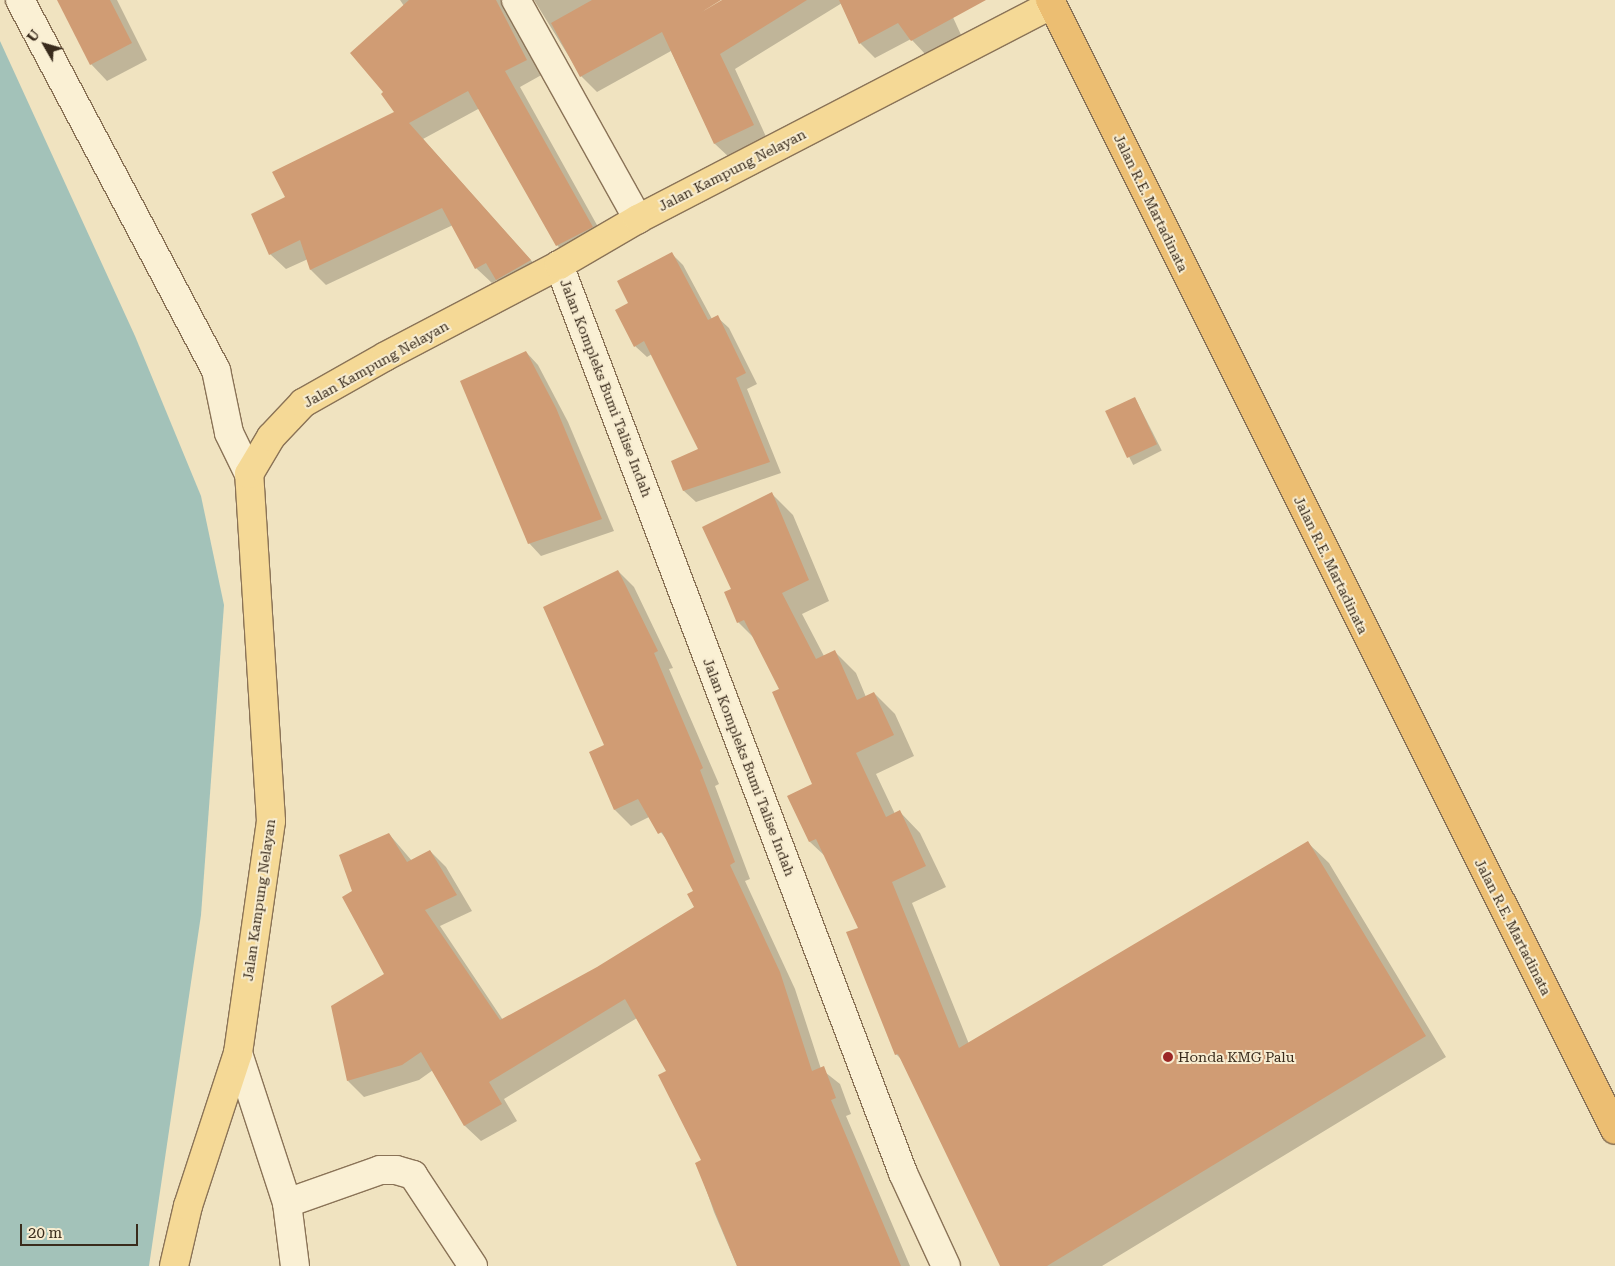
<!DOCTYPE html>
<html>
<head>
<meta charset="utf-8">
<style>
  body { margin:0 }
  #map { position:relative; width:1615px; height:1266px; overflow:hidden; background:#f0e3c0; font-family:"Roboto Serif",serif }
  div>[style] { position:absolute }
  [style*='--x'] { left:calc(var(--x)*1px); top:calc(var(--y)*1px); width:calc(var(--w)*1px); rotate:calc(var(--a)*1deg) }
  .water>* { inset:0; background:#a3c2b9 }
  .shadow>* { inset:0; background:#0003; transform-origin:0 0 }
  .building>* { inset:0; background:#d09c74; transform-origin:0 0 }
  .roads { filter:drop-shadow(1px 0 #8a7357) drop-shadow(-1px 0 #8a7357) drop-shadow(0 1px #8a7357) drop-shadow(0 -1px #8a7357) }
  .minor>* { height:28px; margin:-14px; padding:0 14px; transform-origin:14px; border-radius:14px; background:#faf0d4 }
  .primary>* { height:28px; margin:-14px; padding:0 14px; transform-origin:14px; border-radius:14px; background:#f5d996 }
  .trunk>* { height:28px; margin:-14px; padding:0 14px; transform-origin:14px; border-radius:14px; background:#ecbe72 }
  .dots>* { width:14px; height:14px; translate:-50% -50%; box-sizing:border-box; border:2px solid #f7ecd0; border-radius:50% }
  span { translate:-50% -50%; white-space:nowrap; text-align:center; line-height:1.15; -webkit-text-stroke:4px #f7ecd0; paint-order:stroke }
  .street-label { font-size:14px; color:#392b1c }
  .poi-label { font-size:14px; color:#392b1c }
  .left { translate:0 -50%; text-align:left }
  .north { position:absolute; left:20px; top:20px; width:50px; height:50px; -webkit-text-stroke:4px #f7ecd0; paint-order:stroke; rotate:308deg; font-size:14px; font-weight:700; line-height:20px; text-align:center; color:#392b1c }
  .north::after { content:''; display:block; margin:auto; width:18px; height:22px; background:#392b1c; clip-path:polygon(50% 0,100% 100%,50% 72%,0 100%) }
  .scale { position:absolute; left:20px; top:1224px; width:118px; height:22px; box-sizing:border-box; border:2px solid #392b1c; border-top:0; padding-left:6px; font-size:15px; line-height:18px; white-space:nowrap; color:#392b1c; -webkit-text-stroke:4px #f7ecd0; paint-order:stroke }
</style>
</head>
<body>
<div id="map">
  <div class="water">
    <i style="clip-path:polygon(0 41px,135px 336px,201px 496px,224px 605px,201px 915px,149px 1266px,0 1266px)"></i>
  </div>
  <div class="shadow">
    <i style="clip-path:polygon(58px 0,117px 0,147px 60px,107px 81px,91px 64px)"></i>
    <i style="clip-path:polygon(400px 0,529px 0,545px 73px,520px 87px,607px 243px,572px 261px,557px 245px,480px 108px,423px 139px,545px 276px,512px 295px,497px 280px,492px 283px,476px 268px,453px 225px,326px 285px,311px 270px,308px 259px,286px 269px,270px 254px,287px 198px,396px 112px,404px 6px)"></i>
    <i style="clip-path:polygon(534px 0,699px 0,705px 12px,724px 0,945px 0,962px 37px,927px 56px,911px 39px,875px 58px,860px 43px,842px 3px,735px 69px,768px 141px,731px 159px,715px 144px,671px 51px,597px 92px,581px 76px)"></i>
    <i style="clip-path:polygon(671px 253px,683px 265px,712px 319px,717px 317px,729px 328px,757px 384px,747px 389px,781px 473px,696px 502px,684px 491px,673px 461px,700px 450px,652px 354px,647px 357px,635px 346px,630px 304px)"></i>
    <i style="clip-path:polygon(526px 352px,538px 365px,568px 422px,614px 531px,541px 556px,529px 543px)"></i>
    <i style="left:1135px;top:398px;width:59px;height:32px;rotate:63deg"></i>
    <i style="clip-path:polygon(772px 494px,793px 515px,829px 601px,802px 614px,824px 656px,835px 652px,856px 673px,866px 697px,874px 693px,895px 714px,914px 756px,876px 774px,895px 814px,900px 812px,920px 833px,946px 887px,912px 903px,969px 1044px,1308px 843px,1329px 863px,1446px 1057px,1102px 1266px,1001px 1266px,904px 1062px,896px 1054px,859px 928px,826px 857px,810px 842px,789px 796px,814px 784px,781px 690px,754px 638px,738px 622px,732px 590px)"></i>
    <i style="clip-path:polygon(618px 571px,634px 587px,673px 668px,669px 669px,719px 784px,715px 786px,750px 879px,745px 881px,795px 989px,821px 1069px,840px 1084px,851px 1114px,846px 1116px,910px 1266px,737px 1266px,714px 1212px,697px 1163px,702px 1161px,668px 1071px,637px 1018px,504px 1099px,517px 1121px,481px 1141px,465px 1126px,433px 1070px,419px 1080px,364px 1097px,348px 1081px,385px 974px,354px 892px,389px 834px,412px 861px,430px 851px,446px 867px,472px 911px,440px 926px,503px 1020px,597px 968px,696px 907px,695px 891px,670px 844px,649px 817px,631px 826px,615px 810px,591px 753px,606px 746px)"></i>
  </div>
  <div class="building">
    <i style="clip-path:polygon(57px 0,110px 0,132px 43px,90px 65px)"></i>
    <i style="clip-path:polygon(409px 0,496px 0,527px 60px,505px 71px,593px 227px,556px 246px,468px 91px,409px 123px,531px 260px,496px 280px,486px 263px,475px 269px,442px 208px,310px 270px,300px 240px,269px 255px,251px 214px,285px 197px,272px 172px,394px 112px,381px 94px,383px 92px,350px 53px)"></i>
    <i style="clip-path:polygon(592px 0,721px 0,700px 13px,722px 0,807px 0,720px 54px,754px 125px,714px 144px,662px 32px,580px 77px,551px 23px)"></i>
    <i style="clip-path:polygon(839px 0,986px 0,911px 41px,898px 23px,859px 44px)"></i>
    <i style="clip-path:polygon(672px 252px,708px 320px,718px 315px,746px 373px,736px 378px,770px 462px,683px 491px,671px 461px,698px 449px,644px 341px,634px 347px,615px 310px,628px 303px,617px 281px)"></i>
    <i style="clip-path:polygon(526px 351px,556px 408px,602px 519px,528px 544px,460px 381px)"></i>
    <i style="left:1135px;top:397px;width:52px;height:33px;rotate:65deg"></i>
    <i style="clip-path:polygon(772px 492px,809px 580px,782px 593px,816px 659px,835px 650px,857px 700px,874px 692px,894px 735px,856px 753px,886px 817px,900px 810px,926px 866px,892px 882px,959px 1048px,1308px 841px,1426px 1036px,1047px 1266px,1000px 1266px,898px 1054px,895px 1055px,846px 932px,858px 928px,816px 839px,809px 842px,787px 796px,812px 784px,772px 692px,779px 689px,744px 620px,737px 623px,724px 592px,731px 589px,702px 527px)"></i>
    <i style="clip-path:polygon(618px 570px,658px 651px,654px 653px,703px 768px,700px 770px,735px 862px,730px 865px,780px 972px,812px 1071px,824px 1066px,836px 1098px,831px 1100px,901px 1266px,737px 1266px,695px 1163px,701px 1160px,658px 1075px,666px 1071px,625px 999px,489px 1082px,502px 1104px,464px 1126px,421px 1052px,402px 1065px,347px 1081px,331px 1006px,384px 974px,342px 897px,352px 891px,339px 855px,389px 833px,407px 862px,430px 850px,457px 895px,425px 910px,500px 1020px,597px 967px,694px 907px,687px 894px,693px 891px,662px 832px,658px 834px,638px 799px,614px 810px,589px 752px,604px 745px,543px 607px)"></i>
  </div>
  <div class="roads">
    <div class="minor">
      <i style="--x:20;--y:0;--w:419;--a:62.1"></i>
      <i style="--x:216;--y:370;--w:64;--a:78.3"></i>
      <i style="--x:229;--y:433;--w:46;--a:64"></i>
      <i style="--x:516;--y:0;--w:251;--a:60.9"></i>
      <i style="--x:559;--y:265;--w:971;--a:69.25"></i>
      <i style="--x:903;--y:1173;--w:102;--a:65.2"></i>
      <i style="--x:238;--y:1053;--w:158;--a:71.9"></i>
      <i style="--x:287;--y:1203;--w:64;--a:82.8"></i>
      <i style="--x:287;--y:1203;--w:99;--a:-19.5"></i>
      <i style="--x:380;--y:1170;--w:16;--a:0"></i>
      <i style="--x:396;--y:1170;--w:18;--a:16"></i>
      <i style="--x:413;--y:1175;--w:109;--a:56.6"></i>
    </div>
    <div class="primary">
      <i style="--x:174;--y:1266;--w:62;--a:-76.9"></i>
      <i style="--x:188;--y:1206;--w:161;--a:-71.9"></i>
      <i style="--x:238;--y:1053;--w:234;--a:-81.9"></i>
      <i style="--x:271;--y:821;--w:348;--a:-93.6"></i>
      <i style="--x:249;--y:474;--w:43;--a:-59.3"></i>
      <i style="--x:271;--y:437;--w:47;--a:-46.7"></i>
      <i style="--x:303;--y:403;--w:95;--a:-29.5"></i>
      <i style="--x:386;--y:356;--w:195;--a:-27.7"></i>
      <i style="--x:559;--y:265;--w:91;--a:-30.2"></i>
      <i style="--x:638;--y:219;--w:466;--a:-27.4"></i>
    </div>
    <div class="trunk">
      <i style="--x:1050;--y:0;--w:1263;--a:63.43"></i>
    </div>
  </div>
  <div class="dots">
    <i style="left:1168px;top:1057px;background:#9b2725"></i>
  </div>
  <div class="street-label">
    <span style="left:732px;top:170px;rotate:-27deg">Jalan Kampung Nelayan</span>
    <span style="left:1151px;top:203px;rotate:64deg">Jalan R.E. Martadinata</span>
    <span style="left:376px;top:364px;rotate:-29deg">Jalan Kampung Nelayan</span>
    <span style="left:606px;top:388px;rotate:69deg">Jalan Kompleks Bumi Talise Indah</span>
    <span style="left:1331px;top:565px;rotate:64deg">Jalan R.E. Martadinata</span>
    <span style="left:749px;top:767px;rotate:69deg">Jalan Kompleks Bumi Talise Indah</span>
    <span style="left:259px;top:900px;rotate:-82deg">Jalan Kampung Nelayan</span>
    <span style="left:1513px;top:927px;rotate:63deg">Jalan R.E. Martadinata</span>
  </div>
  <div class="poi-label">
    <span class="left" style="left:1178px;top:1057px">Honda KMG Palu</span>
  </div>
  <div class="north">U</div>
  <div class="scale">20 m</div>
</div>
</body>
</html>
